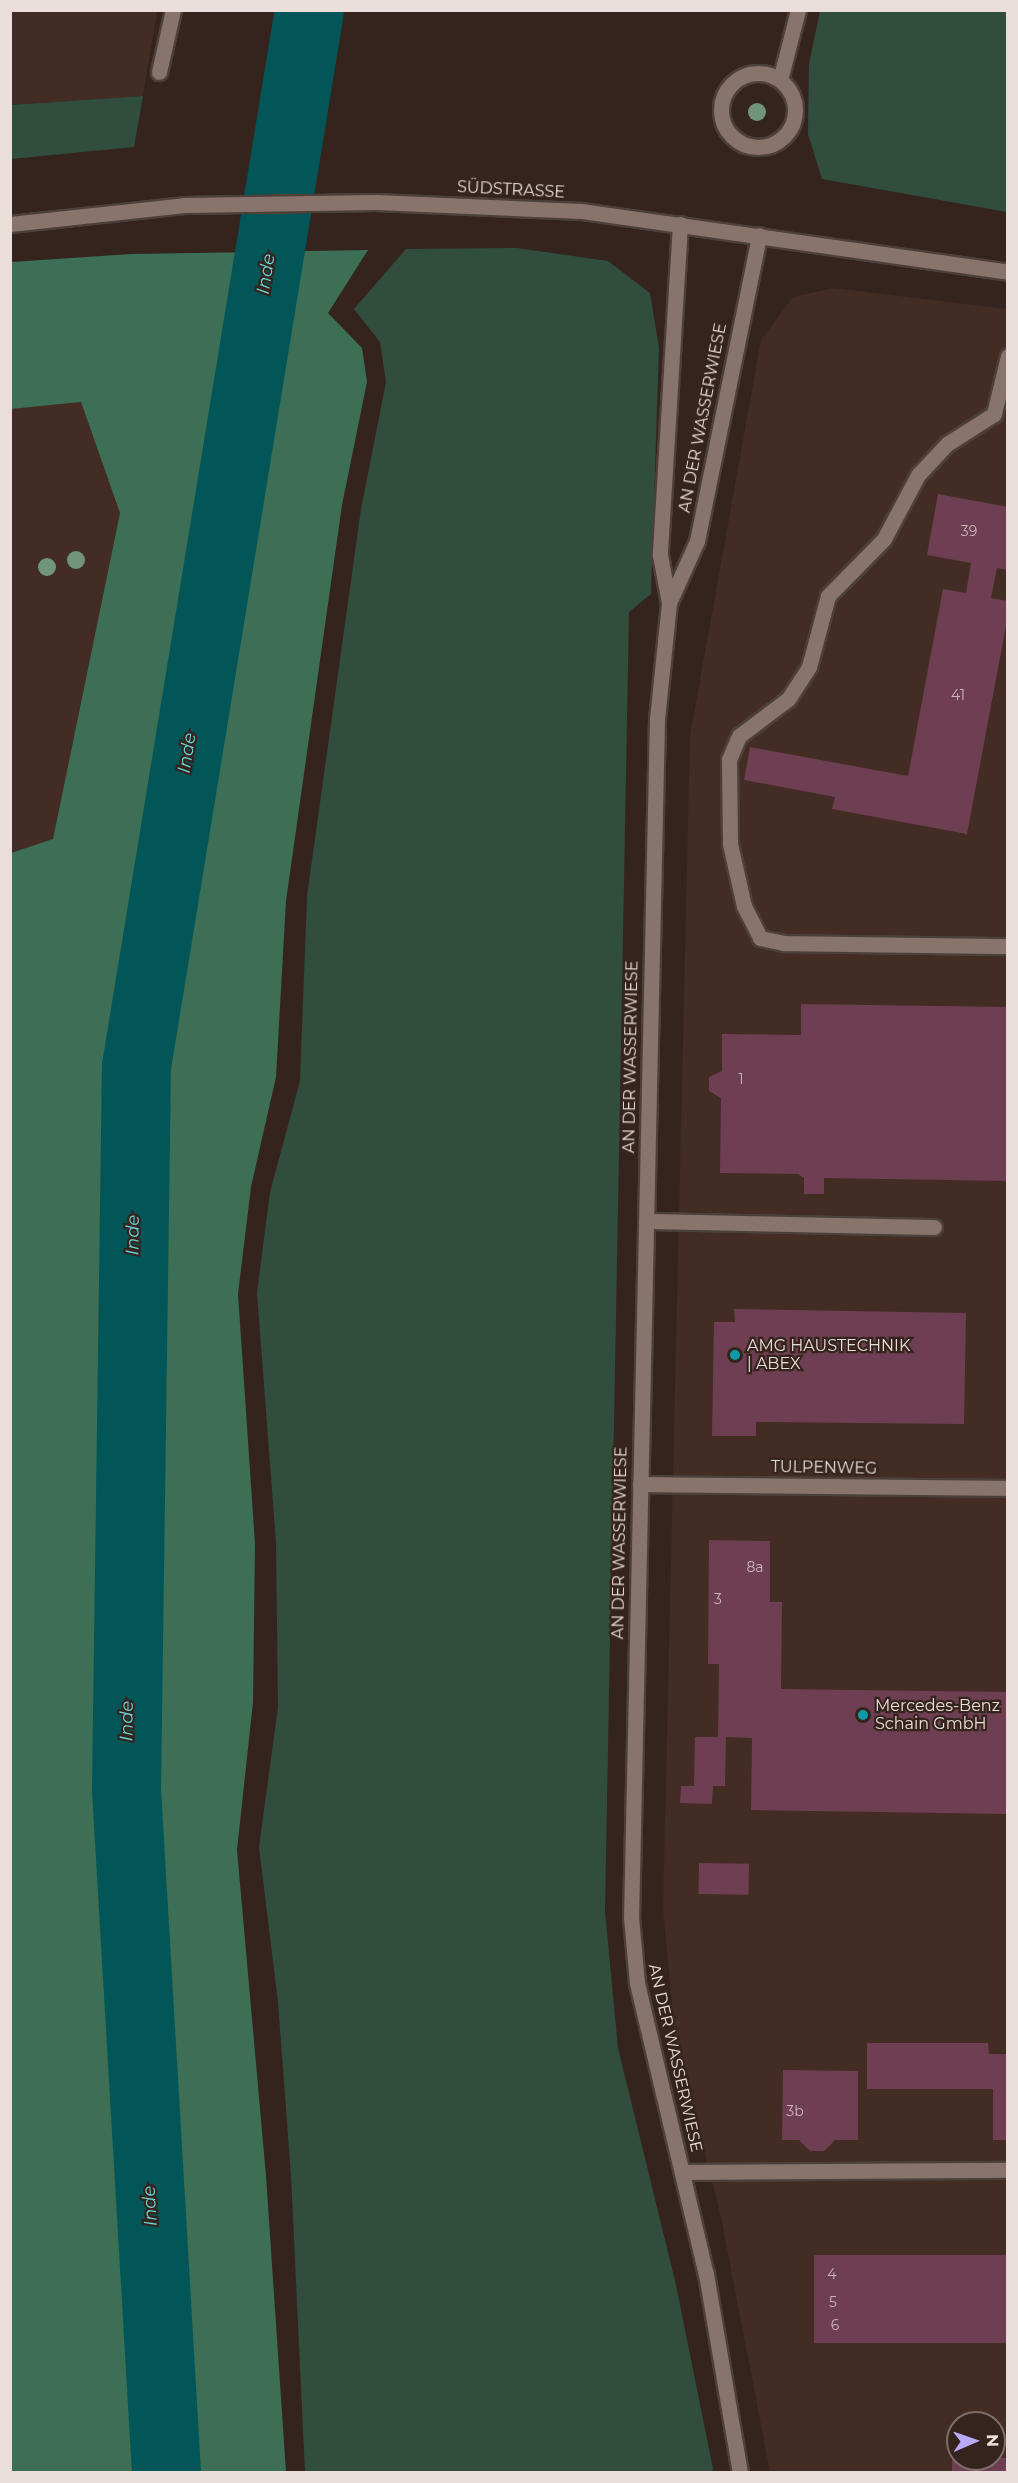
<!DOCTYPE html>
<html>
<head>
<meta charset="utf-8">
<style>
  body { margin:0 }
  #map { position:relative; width:1018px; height:2483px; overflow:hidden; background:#35241e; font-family:Montserrat,sans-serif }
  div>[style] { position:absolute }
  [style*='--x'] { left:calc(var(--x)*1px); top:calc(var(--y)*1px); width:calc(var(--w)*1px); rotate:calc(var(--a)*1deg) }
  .built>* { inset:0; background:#422c24 }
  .green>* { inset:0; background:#314d3e }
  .forest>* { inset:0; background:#3c6f55 }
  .river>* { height:69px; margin:-34.5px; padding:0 34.5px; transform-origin:34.5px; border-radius:34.5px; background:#035657 }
  .building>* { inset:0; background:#6e3f52; transform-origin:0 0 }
  .roads { filter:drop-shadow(2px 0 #4d3f3a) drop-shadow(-2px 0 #4d3f3a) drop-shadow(0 2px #4d3f3a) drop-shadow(0 -2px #4d3f3a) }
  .service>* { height:15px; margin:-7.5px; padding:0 7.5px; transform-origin:7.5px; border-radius:7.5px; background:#89746d }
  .service>.ring { margin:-7.5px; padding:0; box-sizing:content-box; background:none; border:15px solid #89746d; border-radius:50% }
  .minor>* { height:15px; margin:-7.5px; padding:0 7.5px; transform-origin:7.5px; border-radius:7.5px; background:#89746d }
  .secondary>* { height:15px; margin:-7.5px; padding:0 7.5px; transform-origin:7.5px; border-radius:7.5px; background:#89746d }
  .trees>* { width:18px; height:18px; margin:-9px; border-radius:50%; background:#70957a }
  .dots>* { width:16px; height:16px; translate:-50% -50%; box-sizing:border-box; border:3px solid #35241e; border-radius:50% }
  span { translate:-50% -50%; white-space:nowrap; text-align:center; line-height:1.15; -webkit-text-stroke:4.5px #35241e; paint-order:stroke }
  .number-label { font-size:14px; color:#cbb6b8 }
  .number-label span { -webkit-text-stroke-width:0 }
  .street-label { font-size:16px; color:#eadeda }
  .poi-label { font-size:16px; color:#eadeda }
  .left { translate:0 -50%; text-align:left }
  .water-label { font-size:18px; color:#68d3d4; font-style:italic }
  .frame { position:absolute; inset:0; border:12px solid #eadeda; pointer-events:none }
  .north { position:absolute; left:946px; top:2411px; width:60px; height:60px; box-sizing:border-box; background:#35241e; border:2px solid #7d6e69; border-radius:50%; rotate:88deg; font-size:16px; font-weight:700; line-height:24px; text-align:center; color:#eadeda }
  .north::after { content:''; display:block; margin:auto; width:21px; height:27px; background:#b9aaf7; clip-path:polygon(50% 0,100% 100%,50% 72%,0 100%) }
</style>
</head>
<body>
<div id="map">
  <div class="built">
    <i style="clip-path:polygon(11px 11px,157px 11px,143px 96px,11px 105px)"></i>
    <i style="clip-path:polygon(evenodd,833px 288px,1007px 309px,1007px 2472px,770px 2472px,721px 2217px,675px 2036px,663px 1908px,690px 736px,761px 340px,793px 297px,833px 288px,958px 2423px,994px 2423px,994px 2459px,958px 2459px,958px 2423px)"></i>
    <i style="clip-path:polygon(81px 402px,120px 513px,53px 840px,11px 853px,11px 409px)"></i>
  </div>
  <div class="green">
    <i style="clip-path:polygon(820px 11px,1007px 11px,1007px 212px,822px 179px,808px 134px,809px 64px)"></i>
    <i style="clip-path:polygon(143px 96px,134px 147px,11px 159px,11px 105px)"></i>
    <i style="clip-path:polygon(517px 248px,608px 261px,650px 293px,659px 348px,651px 594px,629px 612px,605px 1911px,618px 2048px,676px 2285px,713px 2469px,712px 2472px,305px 2472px,291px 2176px,278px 2002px,259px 1847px,278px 1707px,276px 1542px,257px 1293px,270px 1192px,300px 1081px,307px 896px,361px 509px,386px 382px,380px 342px,354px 309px,406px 249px)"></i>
  </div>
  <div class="forest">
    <i style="clip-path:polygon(368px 250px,328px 313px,362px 348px,367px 382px,342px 505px,286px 901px,276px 1077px,251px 1187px,238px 1294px,255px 1544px,253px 1702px,237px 1850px,266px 2176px,286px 2472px,11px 2472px,11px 853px,53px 839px,120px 513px,81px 402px,11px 409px,11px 262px,131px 254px)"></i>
  </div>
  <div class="river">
    <i style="--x:166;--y:2472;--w:685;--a:-93.35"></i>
    <i style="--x:126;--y:1788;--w:722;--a:-89.21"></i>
    <i style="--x:136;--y:1066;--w:1070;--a:-80.7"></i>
  </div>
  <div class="building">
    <i style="clip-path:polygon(938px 494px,1008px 507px,1008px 570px,997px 568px,991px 598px,1008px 601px,1008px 615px,967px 834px,832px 809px,835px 797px,744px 780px,750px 747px,908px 776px,943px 589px,966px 593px,971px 563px,927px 555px)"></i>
    <i style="clip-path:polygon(801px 1004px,1008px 1007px,1008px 1181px,824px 1178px,824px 1194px,804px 1194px,804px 1178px,798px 1174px,720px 1173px,721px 1098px,709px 1091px,709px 1077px,722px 1071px,722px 1034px,801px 1035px)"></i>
    <i style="clip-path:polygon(734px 1309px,966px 1313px,964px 1424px,756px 1422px,756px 1436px,712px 1436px,714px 1322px,735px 1322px)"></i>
    <i style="clip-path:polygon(709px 1540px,770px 1541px,770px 1602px,782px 1602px,781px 1689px,1008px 1692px,1008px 1814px,751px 1810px,752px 1738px,726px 1737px,725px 1786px,713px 1786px,712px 1804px,680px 1803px,681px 1786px,694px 1786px,695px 1737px,718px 1737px,719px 1664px,708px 1664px)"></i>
    <i style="left:699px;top:1863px;width:50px;height:31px;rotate:1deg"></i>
    <i style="clip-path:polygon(867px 2043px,988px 2043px,989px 2054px,1008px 2054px,1008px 2140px,993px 2140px,993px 2089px,867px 2089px)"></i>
    <i style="clip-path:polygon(783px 2070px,858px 2071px,858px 2140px,835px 2140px,824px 2151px,810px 2151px,799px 2140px,782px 2140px)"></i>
    <i style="left:814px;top:2255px;width:194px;height:88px"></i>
    <i style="left:952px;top:2458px;width:56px;height:14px"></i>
  </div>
  <div class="roads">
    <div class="service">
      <i class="ring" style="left:721px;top:73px;width:59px;height:59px"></i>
      <i style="--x:780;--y:80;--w:72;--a:-75.6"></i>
      <i style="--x:1008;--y:356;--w:60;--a:103.6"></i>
      <i style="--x:994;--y:414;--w:56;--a:147.4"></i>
      <i style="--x:947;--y:444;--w:42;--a:133.1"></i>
      <i style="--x:918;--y:475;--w:72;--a:118"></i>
      <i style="--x:884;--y:539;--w:80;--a:134.5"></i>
      <i style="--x:828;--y:596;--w:73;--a:105"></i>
      <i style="--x:809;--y:667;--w:38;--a:123"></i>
      <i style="--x:788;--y:699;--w:61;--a:142.9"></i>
      <i style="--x:739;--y:736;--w:25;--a:113"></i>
      <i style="--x:729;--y:759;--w:85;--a:89.3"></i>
      <i style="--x:730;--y:844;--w:64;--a:77.3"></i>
      <i style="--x:744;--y:906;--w:36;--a:63"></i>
      <i style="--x:760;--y:938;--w:25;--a:12"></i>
      <i style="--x:784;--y:943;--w:224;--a:0.8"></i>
      <i style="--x:646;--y:1221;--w:288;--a:1.2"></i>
      <i style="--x:682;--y:2172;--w:326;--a:-0.4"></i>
    </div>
    <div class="minor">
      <i style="--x:159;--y:72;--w:64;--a:-77.3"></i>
      <i style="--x:680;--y:224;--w:332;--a:93.5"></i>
      <i style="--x:660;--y:555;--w:49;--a:79.4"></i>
      <i style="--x:669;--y:603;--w:117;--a:95.9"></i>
      <i style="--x:657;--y:719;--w:1198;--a:91.24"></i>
      <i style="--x:631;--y:1917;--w:66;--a:84.8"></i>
      <i style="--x:637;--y:1983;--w:299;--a:76.7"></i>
      <i style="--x:706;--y:2274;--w:201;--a:80.3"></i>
      <i style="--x:669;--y:603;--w:68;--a:-65.7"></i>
      <i style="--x:697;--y:541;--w:312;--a:-78.5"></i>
      <i style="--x:640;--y:1484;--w:368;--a:0.6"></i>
    </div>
    <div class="secondary">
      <i style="--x:10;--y:224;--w:175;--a:-6.2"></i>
      <i style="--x:184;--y:205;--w:192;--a:-0.9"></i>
      <i style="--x:376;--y:202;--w:205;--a:2.5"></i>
      <i style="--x:581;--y:211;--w:431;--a:8.1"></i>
    </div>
  </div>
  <div class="trees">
    <i style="left:757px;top:112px"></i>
    <i style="left:76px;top:560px"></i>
    <i style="left:47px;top:567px"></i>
  </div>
  <div class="dots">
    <i style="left:735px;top:1355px;background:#0f9aa8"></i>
    <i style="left:863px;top:1715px;background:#0f9aa8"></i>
  </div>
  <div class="number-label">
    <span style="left:969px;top:531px">39</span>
    <span style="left:958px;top:695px">41</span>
    <span style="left:741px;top:1079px">1</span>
    <span style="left:755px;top:1567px">8a</span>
    <span style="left:718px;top:1599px">3</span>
    <span style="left:795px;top:2111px">3b</span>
    <span style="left:832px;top:2274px">4</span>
    <span style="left:833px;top:2302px">5</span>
    <span style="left:835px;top:2325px">6</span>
  </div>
  <div class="street-label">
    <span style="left:511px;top:190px;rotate:3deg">SÜDSTRASSE</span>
    <span style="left:703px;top:418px;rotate:-79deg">AN DER WASSERWIESE</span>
    <span style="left:631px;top:1057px;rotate:-89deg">AN DER WASSERWIESE</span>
    <span style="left:824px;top:1468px;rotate:1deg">TULPENWEG</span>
    <span style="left:620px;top:1543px;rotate:-89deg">AN DER WASSERWIESE</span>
    <span style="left:675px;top:2058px;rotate:77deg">AN DER WASSERWIESE</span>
  </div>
  <div class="poi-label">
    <span class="left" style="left:747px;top:1355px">AMG HAUSTECHNIK<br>| ABEX</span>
    <span class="left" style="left:875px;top:1715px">Mercedes-Benz<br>Schain GmbH</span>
  </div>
  <div class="water-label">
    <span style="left:266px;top:274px;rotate:-81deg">Inde</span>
    <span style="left:187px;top:753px;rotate:-81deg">Inde</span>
    <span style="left:133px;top:1235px;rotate:-89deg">Inde</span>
    <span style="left:127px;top:1721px;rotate:-89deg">Inde</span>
    <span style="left:150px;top:2206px;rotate:-93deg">Inde</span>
  </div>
  <div class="frame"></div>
  <div class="north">N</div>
</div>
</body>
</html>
